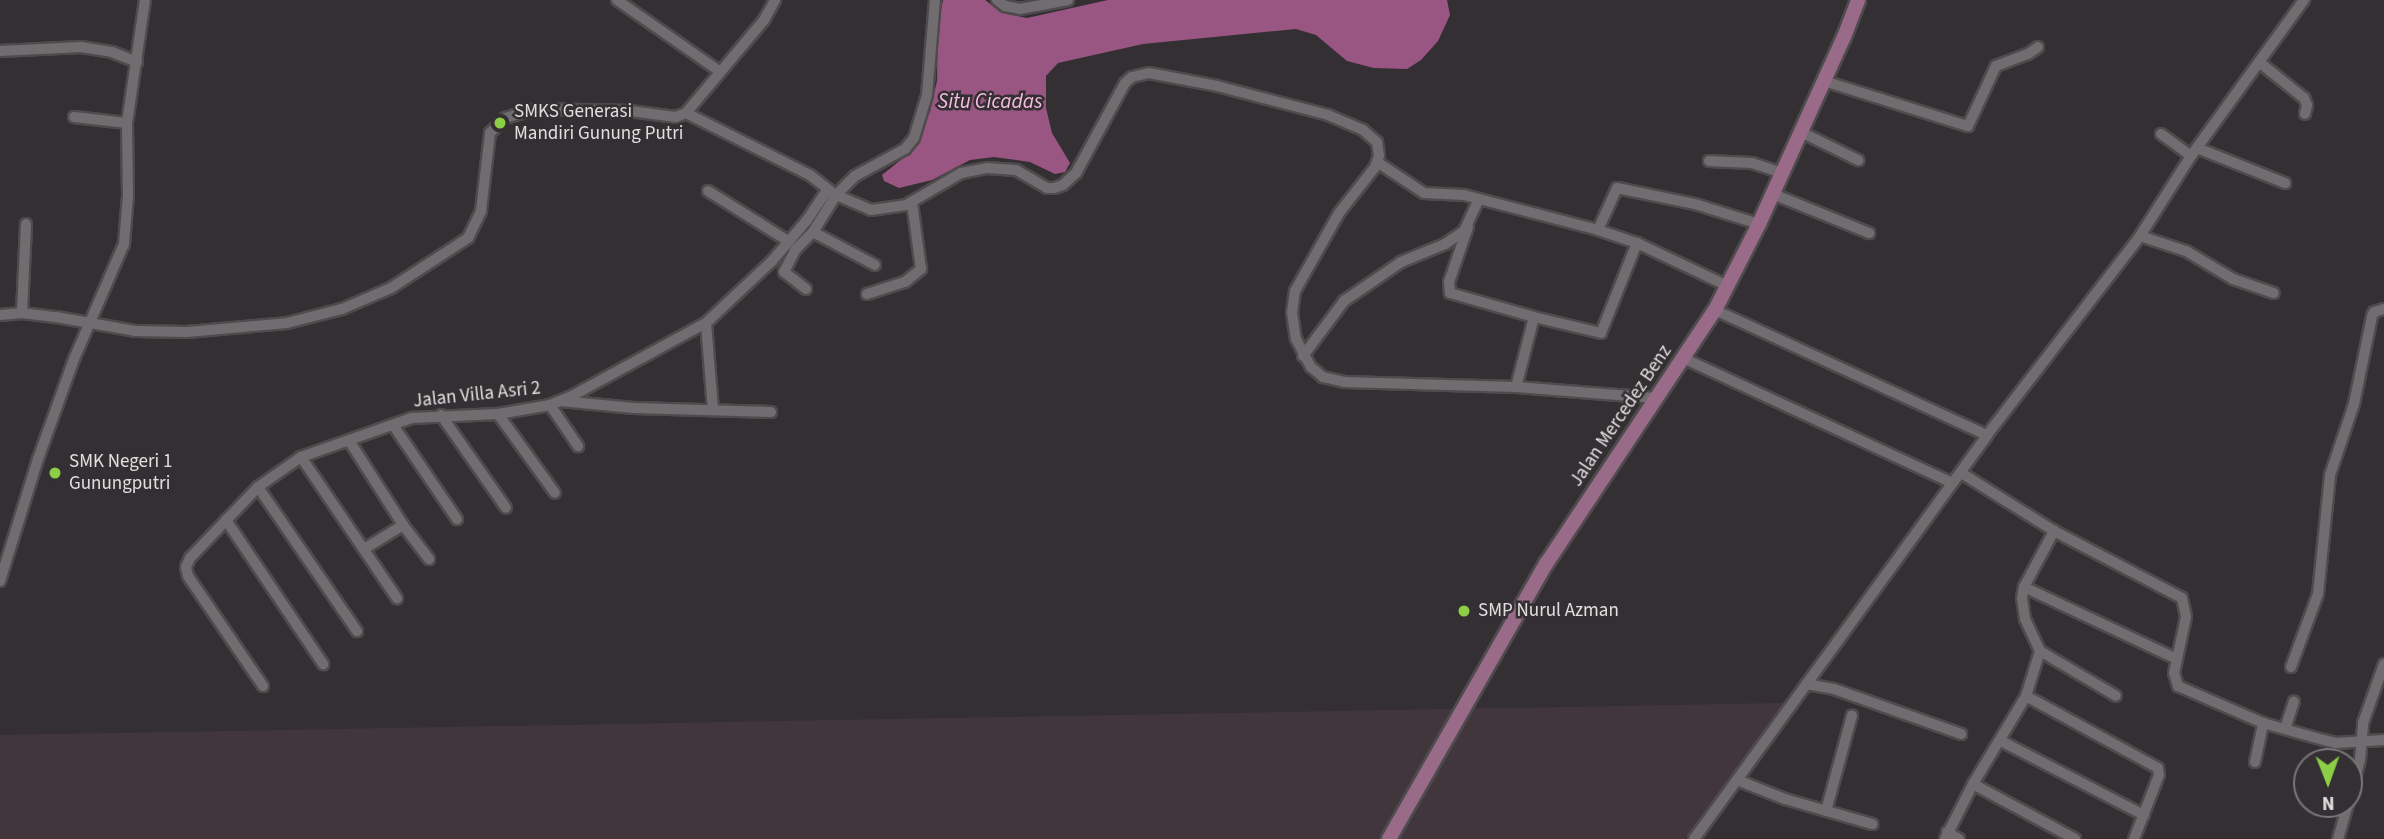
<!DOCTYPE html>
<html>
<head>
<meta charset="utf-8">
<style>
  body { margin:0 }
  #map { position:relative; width:2384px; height:839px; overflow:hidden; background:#342f32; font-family:"Source Sans 3",sans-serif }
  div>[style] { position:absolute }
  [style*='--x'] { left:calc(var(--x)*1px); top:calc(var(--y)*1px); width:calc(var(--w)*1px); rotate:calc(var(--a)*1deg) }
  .built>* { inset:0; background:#41363c }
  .water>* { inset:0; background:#9a5682 }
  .roads { filter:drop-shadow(2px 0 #4f4b4d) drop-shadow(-2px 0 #4f4b4d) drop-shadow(0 2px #4f4b4d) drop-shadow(0 -2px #4f4b4d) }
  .street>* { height:10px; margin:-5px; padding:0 5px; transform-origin:5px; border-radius:5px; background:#716c6f }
  .primary>* { height:14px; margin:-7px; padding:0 7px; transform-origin:7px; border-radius:7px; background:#996b89 }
  .dots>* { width:19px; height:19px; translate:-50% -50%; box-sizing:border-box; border:4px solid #342f32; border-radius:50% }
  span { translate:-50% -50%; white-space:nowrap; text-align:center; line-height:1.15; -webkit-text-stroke:5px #342f32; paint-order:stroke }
  .poi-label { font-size:19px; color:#e2dee0 }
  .left { translate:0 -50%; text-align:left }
  .street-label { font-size:19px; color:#e2dee0 }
  .water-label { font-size:21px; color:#f7bce0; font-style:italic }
  .north { position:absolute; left:2293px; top:748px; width:70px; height:70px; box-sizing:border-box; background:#342f32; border:2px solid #7a7578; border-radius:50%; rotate:179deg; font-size:19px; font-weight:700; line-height:28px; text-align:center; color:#e2dee0 }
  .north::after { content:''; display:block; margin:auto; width:24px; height:32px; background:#8cce45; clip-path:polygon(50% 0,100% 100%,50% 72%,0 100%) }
</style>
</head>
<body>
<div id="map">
  <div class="built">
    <i style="clip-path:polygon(1783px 703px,1743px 769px,1685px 839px,0 839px,0 735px)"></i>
  </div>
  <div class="water">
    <i style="clip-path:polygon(943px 0,985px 0,1002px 13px,1027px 18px,1108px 0,1447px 0,1450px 15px,1438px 41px,1421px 60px,1407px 69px,1374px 68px,1347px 61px,1316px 35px,1296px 29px,1143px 44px,1058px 63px,1046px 76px,1046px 108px,1052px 133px,1070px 163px,1065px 172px,1055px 174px,1030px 162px,994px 157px,970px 160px,932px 180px,899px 188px,884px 181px,882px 175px,907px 155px,930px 112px,937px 81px,938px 24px)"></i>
  </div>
  <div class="roads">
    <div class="street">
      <i style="--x:617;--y:0;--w:124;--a:34.8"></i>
      <i style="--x:997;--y:0;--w:10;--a:37"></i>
      <i style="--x:1005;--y:6;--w:15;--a:11"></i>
      <i style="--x:1020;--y:9;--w:49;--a:-10.6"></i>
      <i style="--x:0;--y:51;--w:81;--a:-2.8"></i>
      <i style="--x:81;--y:47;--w:31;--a:9"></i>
      <i style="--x:112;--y:52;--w:27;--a:22"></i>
      <i style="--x:2259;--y:62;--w:58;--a:38.7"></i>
      <i style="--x:2304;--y:98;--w:8;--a:67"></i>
      <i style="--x:2307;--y:105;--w:9;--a:103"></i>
      <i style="--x:1824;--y:81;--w:151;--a:17.4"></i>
      <i style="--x:1968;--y:126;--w:66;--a:-65"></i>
      <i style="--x:1996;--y:66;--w:34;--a:-21"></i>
      <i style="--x:2028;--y:54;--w:12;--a:-35"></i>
      <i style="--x:686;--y:113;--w:121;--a:-50"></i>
      <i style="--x:764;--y:20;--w:23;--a:-61"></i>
      <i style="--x:74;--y:117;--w:53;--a:6.5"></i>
      <i style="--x:1801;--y:132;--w:64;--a:26.2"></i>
      <i style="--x:2161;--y:134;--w:37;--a:36"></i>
      <i style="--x:2197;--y:148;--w:95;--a:21.7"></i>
      <i style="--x:1709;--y:161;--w:43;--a:2.7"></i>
      <i style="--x:1752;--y:163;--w:32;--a:18"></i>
      <i style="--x:1377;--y:162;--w:56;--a:33.4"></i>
      <i style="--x:1424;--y:193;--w:40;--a:2.9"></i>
      <i style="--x:1464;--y:195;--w:138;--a:14.6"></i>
      <i style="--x:1598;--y:230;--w:41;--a:18.4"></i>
      <i style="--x:1637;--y:243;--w:101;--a:25.3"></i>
      <i style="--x:708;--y:191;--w:94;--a:32"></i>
      <i style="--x:1773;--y:194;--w:104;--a:22.1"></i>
      <i style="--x:1468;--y:227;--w:58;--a:109.1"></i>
      <i style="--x:1449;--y:282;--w:11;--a:85"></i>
      <i style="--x:1450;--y:293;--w:87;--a:15.9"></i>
      <i style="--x:1534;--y:317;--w:72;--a:104.4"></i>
      <i style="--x:1598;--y:230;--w:46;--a:-65.7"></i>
      <i style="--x:1617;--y:188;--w:80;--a:11.6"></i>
      <i style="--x:1695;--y:204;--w:67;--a:17.4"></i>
      <i style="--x:813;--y:232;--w:70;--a:28"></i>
      <i style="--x:2140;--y:236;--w:48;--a:18.1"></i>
      <i style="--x:2186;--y:251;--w:55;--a:30.8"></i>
      <i style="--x:2233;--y:279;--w:43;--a:18.9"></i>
      <i style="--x:806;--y:289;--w:28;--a:-142"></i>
      <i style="--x:784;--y:272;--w:25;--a:-63"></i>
      <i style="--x:795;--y:250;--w:25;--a:-45"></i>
      <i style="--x:813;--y:232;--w:44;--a:-58.1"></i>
      <i style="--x:836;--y:195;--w:27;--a:-45"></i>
      <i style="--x:855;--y:176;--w:57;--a:-28.4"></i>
      <i style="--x:905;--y:149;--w:14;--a:-51"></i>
      <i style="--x:914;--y:138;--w:45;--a:-73.2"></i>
      <i style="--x:927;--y:95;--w:95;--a:-85.2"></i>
      <i style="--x:867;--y:294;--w:40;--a:-18"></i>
      <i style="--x:905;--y:282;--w:21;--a:-39"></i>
      <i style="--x:921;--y:269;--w:68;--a:-97.7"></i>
      <i style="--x:1715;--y:310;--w:299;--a:24.7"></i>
      <i style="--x:22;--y:313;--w:89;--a:-87.4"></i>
      <i style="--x:0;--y:315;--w:22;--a:-5"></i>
      <i style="--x:22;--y:313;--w:34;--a:7"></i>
      <i style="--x:56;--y:317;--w:80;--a:10"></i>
      <i style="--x:135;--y:331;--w:52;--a:1.1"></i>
      <i style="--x:187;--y:332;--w:100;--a:-5.1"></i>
      <i style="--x:287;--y:323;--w:57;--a:-14.3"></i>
      <i style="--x:342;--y:309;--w:53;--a:-23.2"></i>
      <i style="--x:391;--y:288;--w:92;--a:-33"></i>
      <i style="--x:468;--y:238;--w:30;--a:-64"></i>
      <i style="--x:481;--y:211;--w:79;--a:-83.4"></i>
      <i style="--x:490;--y:133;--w:21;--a:-45"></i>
      <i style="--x:505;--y:118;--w:32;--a:-16"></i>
      <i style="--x:536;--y:109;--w:94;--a:1.2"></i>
      <i style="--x:630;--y:111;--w:46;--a:7.4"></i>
      <i style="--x:676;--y:117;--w:11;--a:-22"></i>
      <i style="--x:686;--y:113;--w:139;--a:26.6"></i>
      <i style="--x:810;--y:175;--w:33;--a:38"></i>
      <i style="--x:836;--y:195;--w:38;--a:23"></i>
      <i style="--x:871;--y:210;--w:35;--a:-8"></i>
      <i style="--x:906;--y:205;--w:64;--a:-30.2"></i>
      <i style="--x:961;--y:173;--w:26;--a:-11"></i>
      <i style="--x:987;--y:168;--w:29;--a:4"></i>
      <i style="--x:1016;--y:170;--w:36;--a:30"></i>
      <i style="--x:1047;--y:188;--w:7;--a:0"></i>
      <i style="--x:1054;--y:188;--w:9;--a:-18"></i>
      <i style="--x:1063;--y:185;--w:18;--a:-43"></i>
      <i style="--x:1076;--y:173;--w:102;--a:-61.4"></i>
      <i style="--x:1125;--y:83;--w:9;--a:-41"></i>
      <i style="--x:1132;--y:77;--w:17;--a:-13"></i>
      <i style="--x:1149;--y:73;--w:69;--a:10.8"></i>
      <i style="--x:1217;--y:86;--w:115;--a:14.6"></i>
      <i style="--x:1328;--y:115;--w:38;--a:23"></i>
      <i style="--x:1363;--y:130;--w:18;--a:41"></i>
      <i style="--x:1377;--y:142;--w:14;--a:82"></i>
      <i style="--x:1379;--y:156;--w:12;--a:110"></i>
      <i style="--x:1375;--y:167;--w:58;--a:128"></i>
      <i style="--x:1339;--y:213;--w:90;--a:119.4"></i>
      <i style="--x:1295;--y:291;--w:21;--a:98"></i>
      <i style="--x:1292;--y:312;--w:27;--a:82"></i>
      <i style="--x:1296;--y:339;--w:32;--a:62"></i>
      <i style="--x:1311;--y:367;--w:16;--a:40"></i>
      <i style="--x:1323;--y:377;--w:22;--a:13"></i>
      <i style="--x:1344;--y:382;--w:172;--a:1.7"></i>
      <i style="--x:1516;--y:387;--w:140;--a:4.5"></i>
      <i style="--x:1534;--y:317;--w:69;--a:13.4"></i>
      <i style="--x:1601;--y:333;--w:97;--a:-68.2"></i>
      <i style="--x:706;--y:323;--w:87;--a:85.4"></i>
      <i style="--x:1303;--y:356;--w:69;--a:-53.3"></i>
      <i style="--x:1344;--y:301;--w:69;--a:-34.4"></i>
      <i style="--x:1401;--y:262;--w:48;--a:-22.2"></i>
      <i style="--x:1445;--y:244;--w:23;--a:-34"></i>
      <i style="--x:1464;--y:231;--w:35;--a:-65"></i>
      <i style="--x:1683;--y:358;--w:297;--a:24.9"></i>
      <i style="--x:561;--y:401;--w:73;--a:5.5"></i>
      <i style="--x:634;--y:408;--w:137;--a:1.7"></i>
      <i style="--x:550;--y:405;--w:50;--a:55.7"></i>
      <i style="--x:498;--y:414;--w:97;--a:54.2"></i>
      <i style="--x:441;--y:415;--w:113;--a:55"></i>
      <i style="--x:393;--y:425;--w:114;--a:55.8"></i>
      <i style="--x:350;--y:442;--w:98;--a:57.4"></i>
      <i style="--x:403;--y:525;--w:43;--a:52.6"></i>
      <i style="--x:301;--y:457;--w:171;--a:55.8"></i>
      <i style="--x:1961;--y:473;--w:110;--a:31.9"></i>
      <i style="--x:2054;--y:531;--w:144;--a:27.6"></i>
      <i style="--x:2182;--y:598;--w:19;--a:78"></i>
      <i style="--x:2186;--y:617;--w:57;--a:102.1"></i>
      <i style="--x:2174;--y:673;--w:14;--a:73"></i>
      <i style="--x:2178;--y:686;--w:93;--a:23.5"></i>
      <i style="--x:2263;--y:723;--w:63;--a:15.6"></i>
      <i style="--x:2324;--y:740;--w:12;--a:14"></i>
      <i style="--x:2336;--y:743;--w:48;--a:-3.6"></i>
      <i style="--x:258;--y:487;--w:175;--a:55.5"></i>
      <i style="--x:226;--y:520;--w:174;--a:56"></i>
      <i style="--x:364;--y:549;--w:46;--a:-31.6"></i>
      <i style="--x:0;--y:581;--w:128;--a:-72.7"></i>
      <i style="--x:38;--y:459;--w:106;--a:-70.2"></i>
      <i style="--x:74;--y:359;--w:125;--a:-66.5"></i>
      <i style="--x:124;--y:244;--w:49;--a:-85.3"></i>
      <i style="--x:128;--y:195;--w:72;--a:-90.8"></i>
      <i style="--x:127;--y:123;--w:124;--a:-81.7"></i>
      <i style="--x:2024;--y:587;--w:169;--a:25.2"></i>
      <i style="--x:2040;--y:651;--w:88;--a:30.6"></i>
      <i style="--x:2291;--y:667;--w:78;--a:-69.7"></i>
      <i style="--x:2318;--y:594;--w:120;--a:-84.2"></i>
      <i style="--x:2330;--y:475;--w:75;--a:-71.3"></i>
      <i style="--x:2354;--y:404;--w:90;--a:-78.4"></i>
      <i style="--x:2372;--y:316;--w:4;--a:-63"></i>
      <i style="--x:2374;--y:312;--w:10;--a:-17"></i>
      <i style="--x:1806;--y:684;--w:28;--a:10"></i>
      <i style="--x:1834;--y:689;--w:135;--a:19.5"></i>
      <i style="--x:263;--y:686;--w:133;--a:-124.3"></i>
      <i style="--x:188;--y:576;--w:9;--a:-103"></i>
      <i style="--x:186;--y:567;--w:10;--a:-66"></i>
      <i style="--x:190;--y:558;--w:98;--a:-46.2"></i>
      <i style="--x:258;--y:487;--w:52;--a:-34.9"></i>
      <i style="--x:301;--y:457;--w:118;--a:-19.4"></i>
      <i style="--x:412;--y:418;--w:86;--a:-2.7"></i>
      <i style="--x:498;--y:414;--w:53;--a:-9.8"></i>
      <i style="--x:550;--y:405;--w:22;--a:-22"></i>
      <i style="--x:570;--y:397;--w:155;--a:-28.6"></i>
      <i style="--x:706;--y:323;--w:91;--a:-43.2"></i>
      <i style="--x:772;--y:261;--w:54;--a:-49.5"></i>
      <i style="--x:807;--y:220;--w:37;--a:-56"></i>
      <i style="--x:2026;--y:696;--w:150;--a:28.6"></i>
      <i style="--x:2158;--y:768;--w:7;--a:82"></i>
      <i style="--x:2159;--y:775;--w:69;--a:111.3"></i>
      <i style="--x:2285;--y:729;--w:29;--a:-72"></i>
      <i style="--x:2001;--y:741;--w:161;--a:27.4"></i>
      <i style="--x:2255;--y:762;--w:40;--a:-78"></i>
      <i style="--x:1737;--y:780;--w:52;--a:21.6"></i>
      <i style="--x:1785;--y:799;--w:91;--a:16"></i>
      <i style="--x:1973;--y:784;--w:116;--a:28.3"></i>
      <i style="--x:2349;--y:800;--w:41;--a:-74.6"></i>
      <i style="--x:2360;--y:760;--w:37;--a:-85"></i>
      <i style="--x:2363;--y:723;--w:63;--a:-70.4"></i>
      <i style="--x:1826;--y:811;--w:99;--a:-74.8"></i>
      <i style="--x:1947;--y:832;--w:14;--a:30"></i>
      <i style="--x:1694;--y:839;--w:499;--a:-54"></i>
      <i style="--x:1987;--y:435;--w:251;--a:-52.4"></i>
      <i style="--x:2140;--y:236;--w:95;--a:-57.5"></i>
      <i style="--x:2191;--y:156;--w:193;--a:-54.1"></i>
      <i style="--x:1945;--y:839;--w:62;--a:-63"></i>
      <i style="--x:1973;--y:784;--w:103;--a:-58.9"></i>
      <i style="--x:2026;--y:696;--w:47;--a:-72.7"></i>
      <i style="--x:2040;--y:651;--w:35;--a:-115"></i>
      <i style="--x:2025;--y:619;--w:21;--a:-98"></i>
      <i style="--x:2022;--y:598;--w:11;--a:-80"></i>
      <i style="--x:2024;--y:587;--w:64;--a:-61.8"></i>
      <i style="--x:2338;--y:839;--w:36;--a:-74"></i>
    </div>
    <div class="primary">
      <i style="--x:1389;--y:839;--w:317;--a:-60.3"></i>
      <i style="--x:1546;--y:564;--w:305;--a:-56.4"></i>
      <i style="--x:1715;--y:310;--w:97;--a:-62.9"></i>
      <i style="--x:1759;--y:224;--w:205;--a:-65.6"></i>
      <i style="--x:1844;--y:37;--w:40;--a:-69"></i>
    </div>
  </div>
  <div class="dots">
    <i style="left:500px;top:123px;background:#8cce45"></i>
    <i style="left:55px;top:473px;background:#8cce45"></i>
    <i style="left:1464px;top:611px;background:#8cce45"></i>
  </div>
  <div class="poi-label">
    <span class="left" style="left:514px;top:123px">SMKS Generasi<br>Mandiri Gunung Putri</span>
    <span class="left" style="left:69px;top:473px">SMK Negeri 1<br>Gunungputri</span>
    <span class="left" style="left:1478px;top:611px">SMP Nurul Azman</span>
  </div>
  <div class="street-label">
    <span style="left:477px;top:395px;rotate:-6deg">Jalan Villa Asri 2</span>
    <span style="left:1621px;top:416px;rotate:-56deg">Jalan Mercedez Benz</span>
  </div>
  <div class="water-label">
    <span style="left:990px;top:101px">Situ Cicadas</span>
  </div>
  <div class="north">N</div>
</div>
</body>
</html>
